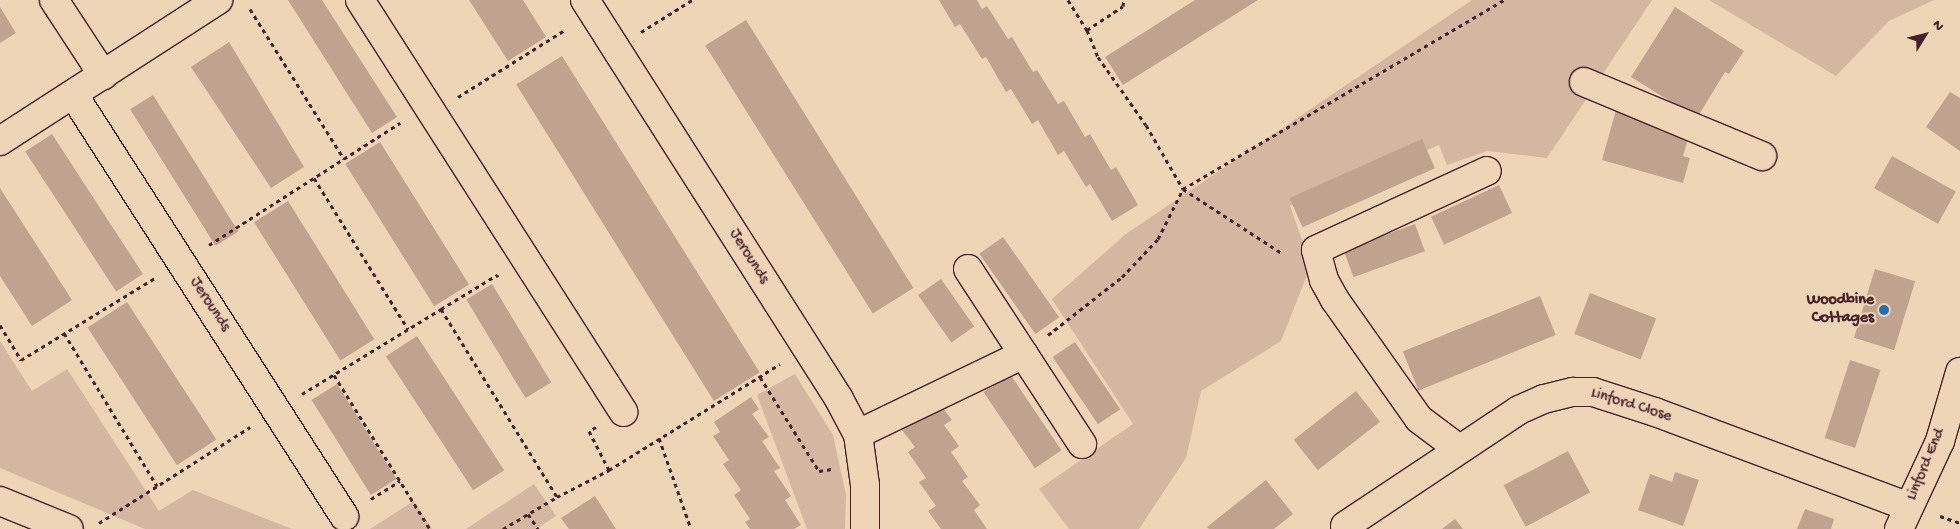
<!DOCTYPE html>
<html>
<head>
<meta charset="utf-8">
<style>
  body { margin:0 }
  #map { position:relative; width:1960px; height:529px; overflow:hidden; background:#eed5b6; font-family:"Gochi Hand",sans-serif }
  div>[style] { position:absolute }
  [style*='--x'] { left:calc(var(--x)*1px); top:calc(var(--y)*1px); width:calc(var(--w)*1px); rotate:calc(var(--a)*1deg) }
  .green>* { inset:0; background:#d3b7a0 }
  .building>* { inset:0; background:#c0a38f; transform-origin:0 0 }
  .path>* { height:3px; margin-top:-1.5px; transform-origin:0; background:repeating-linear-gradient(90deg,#4a1f2b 0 4px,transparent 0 8px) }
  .roads { filter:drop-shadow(1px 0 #4a1f2b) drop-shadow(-1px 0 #4a1f2b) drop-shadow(0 1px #4a1f2b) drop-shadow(0 -1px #4a1f2b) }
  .minor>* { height:28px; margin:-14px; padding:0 14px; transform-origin:14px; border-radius:14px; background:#eed5b6 }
  .dots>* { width:14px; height:14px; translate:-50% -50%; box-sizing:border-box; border:2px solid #eed5b6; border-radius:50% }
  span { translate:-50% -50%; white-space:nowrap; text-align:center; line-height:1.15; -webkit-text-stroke:4px #eed5b6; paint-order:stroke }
  .street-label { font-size:16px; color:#4a1f2b }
  .poi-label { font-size:16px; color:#4a1f2b; font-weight:700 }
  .right { translate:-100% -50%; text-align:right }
  .north { position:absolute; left:1900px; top:10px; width:50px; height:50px; -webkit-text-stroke:4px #eed5b6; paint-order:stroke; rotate:54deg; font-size:14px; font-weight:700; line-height:20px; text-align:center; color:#4a1f2b }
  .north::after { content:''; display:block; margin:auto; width:18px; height:22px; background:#4a1f2b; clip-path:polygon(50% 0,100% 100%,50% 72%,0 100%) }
</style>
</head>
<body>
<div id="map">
  <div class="green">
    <i style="clip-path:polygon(1472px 0,1652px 0,1547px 158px,1487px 151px,1447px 165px,1439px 145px,1290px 206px,1311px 265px,1281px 341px,1201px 391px,1186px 458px,1139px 529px,1069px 529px,1039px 489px,1133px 424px,1052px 299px,1126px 234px)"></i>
    <i style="clip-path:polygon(1709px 0,1934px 0,1889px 21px,1836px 76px)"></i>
    <i style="clip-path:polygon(0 341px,32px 391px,67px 369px,159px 511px,193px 490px,292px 529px,145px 529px,0 468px)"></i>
    <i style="clip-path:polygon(795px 374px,833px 435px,846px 495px,845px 529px,807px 529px,757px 395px)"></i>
    <i style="clip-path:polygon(534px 484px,556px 516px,536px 529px,466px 529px)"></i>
    <i style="clip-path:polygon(414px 501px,432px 529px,370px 529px)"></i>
  </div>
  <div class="building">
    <i style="clip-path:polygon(288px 0,322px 0,397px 117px,372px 133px)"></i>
    <i style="clip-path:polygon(469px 0,523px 0,546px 37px,508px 61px)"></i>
    <i style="clip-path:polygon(939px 0,977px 0,982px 9px,987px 6px,1008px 39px,1012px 37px,1033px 72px,1037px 70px,1058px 104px,1064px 101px,1085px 137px,1090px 134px,1111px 170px,1116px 167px,1138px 205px,1112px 221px,1090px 184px,1086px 187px,1064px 151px,1058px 155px,1038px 120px,1032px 124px,1011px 89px,1006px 92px,986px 57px,982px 59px,960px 24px,955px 27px)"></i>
    <i style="clip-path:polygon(1195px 0,1258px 0,1123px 85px,1105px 57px)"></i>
    <i style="clip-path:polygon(0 7px,16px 33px,0 43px)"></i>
    <i style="clip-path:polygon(1675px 7px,1744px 51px,1729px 74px,1725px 72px,1697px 118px,1631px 77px)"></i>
    <i style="left:746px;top:20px;width:316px;height:48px;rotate:58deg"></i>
    <i style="clip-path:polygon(229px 42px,304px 167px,271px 188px,191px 67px)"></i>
    <i style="left:562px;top:56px;width:373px;height:54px;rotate:58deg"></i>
    <i style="clip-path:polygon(1950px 92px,1960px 98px,1960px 151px,1926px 127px)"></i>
    <i style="left:153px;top:95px;width:161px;height:27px;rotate:58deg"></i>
    <i style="clip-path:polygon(1616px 110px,1690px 132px,1683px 156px,1690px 158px,1683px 183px,1602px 160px)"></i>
    <i style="left:52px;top:134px;width:167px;height:32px;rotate:57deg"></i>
    <i style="left:1422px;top:139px;width:32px;height:145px;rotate:66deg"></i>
    <i style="left:380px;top:142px;width:168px;height:41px;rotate:58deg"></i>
    <i style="left:1892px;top:156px;width:73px;height:37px;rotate:29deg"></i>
    <i style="left:1499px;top:185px;width:31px;height:75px;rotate:65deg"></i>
    <i style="clip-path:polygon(0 188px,72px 300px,32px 326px,0 276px)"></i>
    <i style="left:288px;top:201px;width:163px;height:40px;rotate:58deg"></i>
    <i style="left:1415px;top:224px;width:29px;height:76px;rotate:70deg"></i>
    <i style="left:1003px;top:237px;width:98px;height:29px;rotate:55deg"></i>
    <i style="left:1875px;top:269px;width:42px;height:72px;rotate:17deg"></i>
    <i style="left:941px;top:279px;width:58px;height:28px;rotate:55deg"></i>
    <i style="left:492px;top:284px;width:115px;height:30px;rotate:59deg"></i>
    <i style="left:1590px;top:293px;width:71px;height:44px;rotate:21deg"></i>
    <i style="left:1540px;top:296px;width:42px;height:148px;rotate:68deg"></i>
    <i style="left:127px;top:302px;width:164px;height:47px;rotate:57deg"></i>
    <i style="left:417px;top:336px;width:160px;height:37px;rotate:57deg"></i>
    <i style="left:1075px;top:342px;width:81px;height:27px;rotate:56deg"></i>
    <i style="left:1850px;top:360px;width:32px;height:82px;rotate:18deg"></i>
    <i style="left:1010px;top:374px;width:92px;height:32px;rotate:56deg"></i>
    <i style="left:337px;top:384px;width:112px;height:30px;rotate:58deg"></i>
    <i style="left:1356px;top:391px;width:39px;height:79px;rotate:52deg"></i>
    <i style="clip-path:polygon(751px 397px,759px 409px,752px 414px,769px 437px,762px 441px,780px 468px,774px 471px,791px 496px,785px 500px,801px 525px,794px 529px,750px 529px,745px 522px,750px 519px,734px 495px,741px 490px,723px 464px,729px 460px,713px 436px,720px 432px,714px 422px)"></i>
    <i style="clip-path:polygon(939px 403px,952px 420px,944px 425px,959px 446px,951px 452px,968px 477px,962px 481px,980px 505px,974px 510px,987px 529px,941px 529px,928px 511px,936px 506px,919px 482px,926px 478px,908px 452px,915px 447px,902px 430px)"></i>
    <i style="left:1568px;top:451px;width:47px;height:73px;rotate:62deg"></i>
    <i style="clip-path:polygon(1675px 472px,1699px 480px,1683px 526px,1638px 510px,1650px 474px,1672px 482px)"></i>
    <i style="clip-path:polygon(1266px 480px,1293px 514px,1274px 529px,1209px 529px,1207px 527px)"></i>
    <i style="clip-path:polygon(595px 496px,616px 529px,569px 529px,561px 518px)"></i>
    <i style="clip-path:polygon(1805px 509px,1834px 519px,1831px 529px,1797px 529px)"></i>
    <i style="clip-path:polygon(1455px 519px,1463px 529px,1442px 529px)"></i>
  </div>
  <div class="path">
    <i style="--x:1068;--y:0;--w:36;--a:58"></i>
    <i style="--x:1087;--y:30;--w:29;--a:68"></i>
    <i style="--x:1098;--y:57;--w:83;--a:54.8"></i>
    <i style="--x:1146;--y:125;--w:74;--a:60"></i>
    <i style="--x:1183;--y:189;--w:119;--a:33"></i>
    <i style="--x:250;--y:9;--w:177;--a:57.9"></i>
    <i style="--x:1087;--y:30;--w:43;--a:-33.7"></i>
    <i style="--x:1123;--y:6;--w:6;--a:-81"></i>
    <i style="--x:641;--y:32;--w:60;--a:-32.1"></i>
    <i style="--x:458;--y:97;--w:126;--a:-32.1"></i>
    <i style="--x:314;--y:178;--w:178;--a:58.1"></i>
    <i style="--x:209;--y:245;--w:227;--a:-32.6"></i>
    <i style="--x:441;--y:309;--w:66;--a:-31.3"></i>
    <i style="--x:497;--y:275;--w:2;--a:63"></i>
    <i style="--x:0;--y:325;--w:41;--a:59"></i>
    <i style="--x:21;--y:360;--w:157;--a:-31.5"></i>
    <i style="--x:64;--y:333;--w:179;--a:58.7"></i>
    <i style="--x:1048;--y:335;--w:94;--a:-38.1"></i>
    <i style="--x:1122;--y:277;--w:52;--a:-46.5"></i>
    <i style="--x:1158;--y:239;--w:56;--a:-63.4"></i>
    <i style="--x:1183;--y:189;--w:373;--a:-30.5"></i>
    <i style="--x:334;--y:375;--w:181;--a:58.1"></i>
    <i style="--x:760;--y:377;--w:111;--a:57.9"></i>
    <i style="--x:819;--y:471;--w:13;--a:-9"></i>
    <i style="--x:302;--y:394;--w:163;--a:-31.4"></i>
    <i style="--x:441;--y:309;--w:221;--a:58.3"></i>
    <i style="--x:596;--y:427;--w:8;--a:150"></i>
    <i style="--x:589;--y:431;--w:44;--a:62.9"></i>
    <i style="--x:659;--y:438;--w:96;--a:70.6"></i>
    <i style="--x:371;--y:499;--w:34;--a:-32"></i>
    <i style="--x:528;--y:514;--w:18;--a:56"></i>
    <i style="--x:1940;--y:516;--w:21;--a:19"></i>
    <i style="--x:99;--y:523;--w:179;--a:-32.4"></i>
    <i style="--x:503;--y:529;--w:63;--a:-30.7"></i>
    <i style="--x:557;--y:497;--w:59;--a:-27.4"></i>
    <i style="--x:609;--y:470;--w:201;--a:-31.8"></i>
  </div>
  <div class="roads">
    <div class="minor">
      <i style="--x:54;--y:0;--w:90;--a:56.8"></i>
      <i style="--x:360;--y:0;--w:489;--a:57.4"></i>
      <i style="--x:585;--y:0;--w:473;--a:57.5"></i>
      <i style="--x:839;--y:399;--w:40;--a:62"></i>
      <i style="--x:858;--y:434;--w:51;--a:82.2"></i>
      <i style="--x:865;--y:485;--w:44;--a:90"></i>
      <i style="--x:1584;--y:82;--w:193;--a:22.6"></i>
      <i style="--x:73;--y:94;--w:502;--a:57.29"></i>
      <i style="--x:0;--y:141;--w:260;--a:-32.9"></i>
      <i style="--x:968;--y:269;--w:209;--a:56.9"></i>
      <i style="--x:858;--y:434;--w:184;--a:-25.7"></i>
      <i style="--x:1459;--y:449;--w:50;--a:-143.1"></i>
      <i style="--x:1419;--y:419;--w:146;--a:-125.2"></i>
      <i style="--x:1335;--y:300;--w:23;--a:-119"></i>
      <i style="--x:1324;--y:280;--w:31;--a:-105"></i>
      <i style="--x:1316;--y:250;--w:188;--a:-24.8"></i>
      <i style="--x:0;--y:501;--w:74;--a:22.1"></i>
      <i style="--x:1345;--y:526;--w:209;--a:-33.7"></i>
      <i style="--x:1519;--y:410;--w:27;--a:-24"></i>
      <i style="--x:1544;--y:399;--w:30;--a:-14"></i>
      <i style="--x:1573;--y:392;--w:20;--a:0"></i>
      <i style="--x:1593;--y:392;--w:65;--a:17.9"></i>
      <i style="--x:1655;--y:412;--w:271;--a:20.5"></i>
      <i style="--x:1899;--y:529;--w:97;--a:-65"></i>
      <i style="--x:1940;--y:441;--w:72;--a:-73.8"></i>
    </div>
  </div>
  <div class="dots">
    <i style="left:1884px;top:310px;background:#1f6fb2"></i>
  </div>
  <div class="street-label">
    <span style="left:748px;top:257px;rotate:58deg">Jerounds</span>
    <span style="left:209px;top:305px;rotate:57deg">Jerounds</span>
    <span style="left:1631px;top:406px;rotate:17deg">Linford Close</span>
    <span style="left:1927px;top:465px;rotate:-67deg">Linford End</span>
  </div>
  <div class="poi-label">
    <span class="right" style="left:1874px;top:310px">Woodbine<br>Cottages</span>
  </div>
  <div class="north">N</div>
</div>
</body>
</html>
